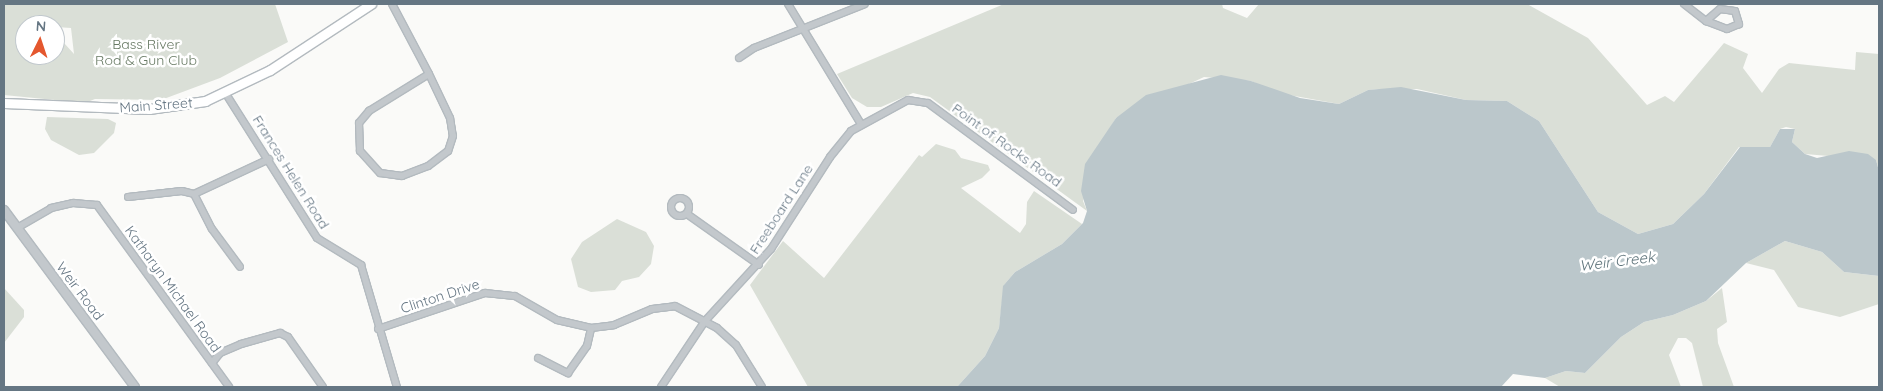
<!DOCTYPE html>
<html>
<head>
<meta charset="utf-8">
<style>
  body { margin:0 }
  #map { position:relative; width:1883px; height:391px; overflow:hidden; background:#fafaf8; font-family:Quicksand,sans-serif }
  div>[style] { position:absolute }
  [style*='--x'] { left:calc(var(--x)*1px); top:calc(var(--y)*1px); width:calc(var(--w)*1px); rotate:calc(var(--a)*1deg) }
  .green>* { inset:0; background:#dadfd7 }
  .water>* { inset:0; background:#bbc7cb }
  .roads { filter:drop-shadow(1px 0 #b3babf) drop-shadow(-1px 0 #b3babf) drop-shadow(0 1px #b3babf) drop-shadow(0 -1px #b3babf) }
  .minor>* { height:6px; margin:-3px; padding:0 3px; transform-origin:3px; border-radius:3px; background:#c3c8cc }
  .minor>.ring { margin:-3px; padding:0; box-sizing:content-box; background:none; border:6px solid #c3c8cc; border-radius:50% }
  .tertiary>* { height:8px; margin:-4px; padding:0 4px; transform-origin:4px; border-radius:4px; background:#c3c8cc }
  .secondary>* { height:9px; margin:-4.5px; padding:0 4.5px; transform-origin:4.5px; border-radius:4.5px; background:#fff }
  span { translate:-50% -50%; white-space:nowrap; text-align:center; line-height:1.15; -webkit-text-stroke:5px #fff; paint-order:stroke }
  .park-label { font-size:14px; color:#687a64 }
  .street-label { font-size:14px; color:#657683 }
  .water-label { font-size:15px; color:#60757c; font-style:italic }
  .frame { position:absolute; inset:0; border:5px solid #657683; pointer-events:none }
  .north { position:absolute; left:15px; top:15px; width:50px; height:50px; box-sizing:border-box; background:#fff; border:1px solid #c1c8cd; border-radius:50%; rotate:4deg; font-size:14px; font-weight:700; line-height:20px; text-align:center; color:#657683 }
  .north::after { content:''; display:block; margin:auto; width:18px; height:22px; background:#e4572e; clip-path:polygon(50% 0,100% 100%,50% 72%,0 100%) }
</style>
</head>
<body>
<div id="map">
  <div class="green">
    <i style="clip-path:polygon(evenodd,4px 4px,275px 4px,288px 42px,220px 78px,161px 100px,95px 99px,85px 103px,4px 95px,4px 4px,25px 25px,71px 28px,74px 54px,55px 33px,55px 55px,25px 55px,25px 25px)"></i>
    <i style="clip-path:polygon(1004px 4px,1222px 4px,1223px 8px,1247px 18px,1259px 4px,1527px 4px,1588px 38px,1647px 105px,1665px 96px,1674px 102px,1724px 43px,1748px 54px,1743px 68px,1762px 93px,1779px 69px,1789px 63px,1855px 70px,1856px 52px,1879px 54px,1879px 171px,1876px 160px,1805px 154px,1792px 142px,1795px 129px,1786px 127px,1780px 129px,1770px 147px,1739px 147px,1704px 194px,1673px 224px,1638px 234px,1598px 212px,1539px 121px,1507px 101px,1466px 100px,1417px 89px,1382px 89px,1368px 90px,1339px 104px,1278px 93px,1251px 81px,1204px 77px,1116px 118px,1106px 135px,1083px 201px,1087px 211px,930px 97px,913px 93px,881px 107px,867px 107px,852px 98px,837px 74px)"></i>
    <i style="clip-path:polygon(47px 117px,108px 119px,116px 123px,114px 133px,94px 153px,79px 155px,51px 140px,45px 129px)"></i>
    <i style="clip-path:polygon(936px 144px,955px 150px,961px 158px,988px 165px,990px 170px,982px 178px,961px 188px,1020px 233px,1026px 224px,1027px 202px,1034px 191px,1082px 224px,1062px 244px,1015px 272px,1004px 285px,999px 328px,985px 356px,957px 387px,808px 387px,750px 285px,783px 241px,824px 278px,919px 155px,922px 157px)"></i>
    <i style="clip-path:polygon(617px 219px,646px 232px,654px 246px,651px 264px,639px 277px,622px 281px,615px 290px,591px 292px,578px 287px,571px 259px,582px 242px)"></i>
    <i style="clip-path:polygon(1785px 241px,1822px 252px,1844px 272px,1879px 276px,1879px 304px,1840px 317px,1798px 307px,1774px 270px,1746px 263px)"></i>
    <i style="clip-path:polygon(4px 288px,24px 310px,24px 317px,4px 343px)"></i>
    <i style="clip-path:polygon(1722px 288px,1727px 322px,1717px 329px,1718px 343px,1734px 387px,1703px 387px,1692px 343px,1686px 338px,1678px 338px,1669px 355px,1681px 387px,1560px 387px,1545px 378px,1566px 371px,1585px 373px,1621px 337px,1644px 322px,1673px 315px,1706px 301px)"></i>
  </div>
  <div class="water">
    <i style="clip-path:polygon(1221px 75px,1251px 81px,1300px 98px,1339px 104px,1368px 90px,1401px 87px,1466px 100px,1507px 101px,1539px 121px,1598px 212px,1638px 234px,1673px 224px,1704px 194px,1740px 147px,1770px 147px,1780px 129px,1795px 129px,1792px 142px,1805px 154px,1817px 158px,1849px 151px,1868px 154px,1876px 160px,1879px 171px,1879px 276px,1844px 272px,1822px 252px,1785px 241px,1746px 263px,1706px 301px,1673px 315px,1644px 322px,1621px 337px,1585px 373px,1566px 371px,1545px 378px,1513px 374px,1501px 387px,957px 387px,985px 356px,999px 328px,1003px 286px,1015px 272px,1062px 244px,1083px 223px,1087px 211px,1081px 191px,1085px 164px,1116px 118px,1146px 95px)"></i>
  </div>
  <div class="roads">
    <div class="minor">
      <i style="--x:392;--y:4;--w:79;--a:62.1"></i>
      <i style="--x:429;--y:74;--w:49;--a:64.5"></i>
      <i style="--x:450;--y:118;--w:18;--a:81"></i>
      <i style="--x:453;--y:136;--w:16;--a:108"></i>
      <i style="--x:448;--y:151;--w:25;--a:143"></i>
      <i style="--x:428;--y:166;--w:28;--a:159"></i>
      <i style="--x:402;--y:176;--w:22;--a:-172"></i>
      <i style="--x:380;--y:173;--w:30;--a:-132"></i>
      <i style="--x:360;--y:151;--w:28;--a:-92"></i>
      <i style="--x:359;--y:123;--w:16;--a:-50"></i>
      <i style="--x:369;--y:111;--w:70;--a:-31.7"></i>
      <i style="--x:788;--y:4;--w:140;--a:58.7"></i>
      <i style="--x:1684;--y:4;--w:28;--a:38"></i>
      <i style="--x:1720;--y:9;--w:15;--a:8"></i>
      <i style="--x:1735;--y:11;--w:14;--a:73"></i>
      <i style="--x:1739;--y:24;--w:13;--a:157"></i>
      <i style="--x:1727;--y:29;--w:22;--a:-159"></i>
      <i style="--x:1706;--y:21;--w:18;--a:-41"></i>
      <i style="--x:739;--y:58;--w:18;--a:-34"></i>
      <i style="--x:754;--y:48;--w:119;--a:-21.6"></i>
      <i style="--x:226;--y:94;--w:170;--a:57.7"></i>
      <i style="--x:317;--y:238;--w:52;--a:31.5"></i>
      <i style="--x:361;--y:265;--w:127;--a:73.6"></i>
      <i style="--x:194;--y:194;--w:39;--a:63"></i>
      <i style="--x:212;--y:229;--w:47;--a:53.6"></i>
      <i style="--x:128;--y:197;--w:54;--a:-6.3"></i>
      <i style="--x:182;--y:191;--w:12;--a:14"></i>
      <i style="--x:194;--y:194;--w:83;--a:-25"></i>
      <i class="ring" style="left:671px;top:198px;width:12px;height:12px"></i>
      <i style="--x:687;--y:214;--w:88;--a:35.3"></i>
      <i style="--x:17;--y:228;--w:39;--a:-30"></i>
      <i style="--x:51;--y:208;--w:23;--a:-13"></i>
      <i style="--x:73;--y:203;--w:24;--a:5"></i>
      <i style="--x:97;--y:205;--w:225;--a:54"></i>
      <i style="--x:378;--y:329;--w:113;--a:-18.6"></i>
      <i style="--x:485;--y:293;--w:30;--a:6"></i>
      <i style="--x:515;--y:296;--w:48;--a:29.7"></i>
      <i style="--x:557;--y:320;--w:35;--a:13"></i>
      <i style="--x:591;--y:328;--w:23;--a:-7"></i>
      <i style="--x:614;--y:325;--w:41;--a:-22.8"></i>
      <i style="--x:652;--y:309;--w:23;--a:-7"></i>
      <i style="--x:675;--y:306;--w:47;--a:27.6"></i>
      <i style="--x:717;--y:328;--w:25;--a:42"></i>
      <i style="--x:736;--y:345;--w:49;--a:58.2"></i>
      <i style="--x:538;--y:358;--w:34;--a:27"></i>
      <i style="--x:568;--y:373;--w:33;--a:-55"></i>
      <i style="--x:587;--y:346;--w:18;--a:-77"></i>
      <i style="--x:212;--y:363;--w:13;--a:-51"></i>
      <i style="--x:220;--y:353;--w:23;--a:-23"></i>
      <i style="--x:241;--y:344;--w:41;--a:-15.8"></i>
      <i style="--x:280;--y:333;--w:9;--a:27"></i>
      <i style="--x:288;--y:337;--w:61;--a:55"></i>
      <i style="--x:661;--y:387;--w:79;--a:-56.3"></i>
      <i style="--x:705;--y:321;--w:98;--a:-47.5"></i>
      <i style="--x:771;--y:249;--w:109;--a:-57.3"></i>
      <i style="--x:830;--y:157;--w:33;--a:-51"></i>
      <i style="--x:851;--y:131;--w:65;--a:-28.5"></i>
      <i style="--x:908;--y:100;--w:20;--a:9"></i>
      <i style="--x:928;--y:103;--w:180;--a:36.4"></i>
    </div>
    <div class="tertiary">
      <i style="--x:4;--y:210;--w:220;--a:53.5"></i>
    </div>
    <div class="secondary">
      <i style="--x:4;--y:103;--w:145;--a:2.4"></i>
      <i style="--x:149;--y:109;--w:57;--a:-8.1"></i>
      <i style="--x:205;--y:101;--w:72;--a:-25.5"></i>
      <i style="--x:270;--y:70;--w:121;--a:-33.2"></i>
    </div>
  </div>
  <div class="park-label">
    <span style="left:146px;top:52px">Bass River<br>Rod &amp; Gun Club</span>
  </div>
  <div class="street-label">
    <span style="left:156px;top:105px;rotate:-4deg">Main Street</span>
    <span style="left:1007px;top:145px;rotate:36deg">Point of Rocks Road</span>
    <span style="left:291px;top:172px;rotate:58deg">Frances Helen Road</span>
    <span style="left:781px;top:209px;rotate:-57deg">Freeboard Lane</span>
    <span style="left:173px;top:289px;rotate:54deg">Katharyn Michael Road</span>
    <span style="left:80px;top:291px;rotate:53deg">Weir Road</span>
    <span style="left:440px;top:296px;rotate:-18deg">Clinton Drive</span>
  </div>
  <div class="water-label">
    <span style="left:1617px;top:261px;rotate:-7deg">Weir Creek</span>
  </div>
  <div class="frame"></div>
  <div class="north">N</div>
</div>
</body>
</html>
